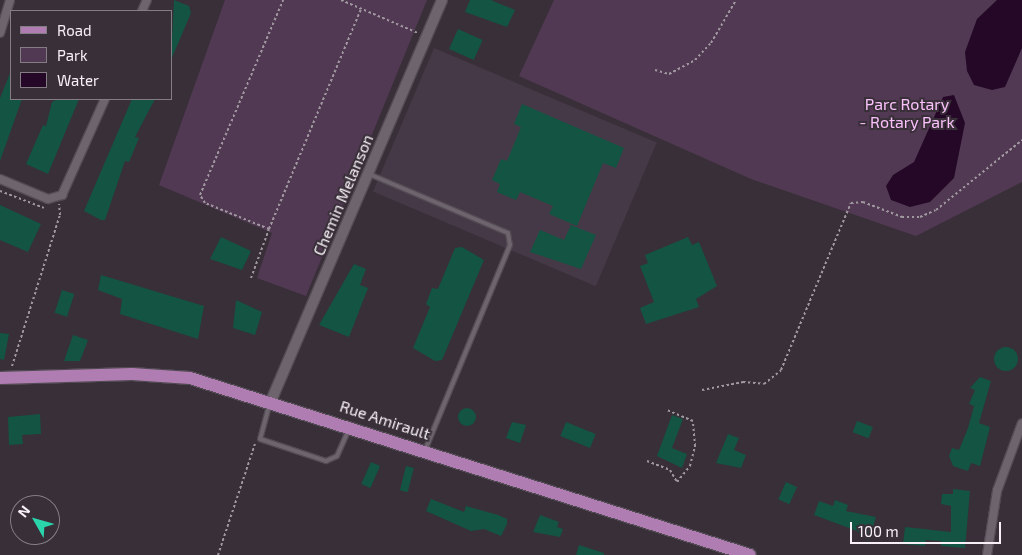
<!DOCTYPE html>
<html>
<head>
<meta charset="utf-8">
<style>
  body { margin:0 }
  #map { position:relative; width:1022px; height:555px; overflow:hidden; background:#382f38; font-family:"Exo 2",sans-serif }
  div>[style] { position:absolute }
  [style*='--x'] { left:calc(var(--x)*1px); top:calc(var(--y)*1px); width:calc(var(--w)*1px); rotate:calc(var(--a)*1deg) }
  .built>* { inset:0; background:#463947; transform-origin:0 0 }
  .green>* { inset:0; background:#523953 }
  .water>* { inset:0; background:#250827 }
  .building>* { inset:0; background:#135443; transform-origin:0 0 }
  .round { border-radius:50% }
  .path>* { height:2px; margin-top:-1px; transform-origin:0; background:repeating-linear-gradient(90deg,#9f989f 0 2.5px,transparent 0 5px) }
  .roads { filter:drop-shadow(1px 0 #534b53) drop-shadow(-1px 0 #534b53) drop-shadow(0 1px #534b53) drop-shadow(0 -1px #534b53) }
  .service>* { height:4px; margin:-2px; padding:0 2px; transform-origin:2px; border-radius:2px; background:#6e646e }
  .minor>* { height:8px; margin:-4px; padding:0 4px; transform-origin:4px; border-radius:4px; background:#6e646e }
  .tertiary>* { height:10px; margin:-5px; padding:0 5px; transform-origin:5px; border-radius:5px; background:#6e646e }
  .primary>* { height:12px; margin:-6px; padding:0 6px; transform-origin:6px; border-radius:6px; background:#b07db2 }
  span { translate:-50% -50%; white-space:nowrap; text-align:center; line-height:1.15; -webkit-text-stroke:4px #382f38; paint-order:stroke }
  .park-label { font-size:16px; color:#fac1fb }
  .street-label { font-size:16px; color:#f7f1f7 }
  .legend { position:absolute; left:10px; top:10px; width:162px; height:90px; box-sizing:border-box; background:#382f38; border:1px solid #847d84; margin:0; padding:6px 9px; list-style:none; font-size:15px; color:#f7f1f7 }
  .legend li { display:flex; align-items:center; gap:10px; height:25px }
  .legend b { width:25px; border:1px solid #847d84 }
  .north { position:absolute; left:10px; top:495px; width:50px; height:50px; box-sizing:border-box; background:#382f38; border:1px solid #847d84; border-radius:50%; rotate:308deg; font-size:14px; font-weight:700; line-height:20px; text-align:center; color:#f7f1f7 }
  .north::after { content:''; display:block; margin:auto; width:18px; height:22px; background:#2ad5ac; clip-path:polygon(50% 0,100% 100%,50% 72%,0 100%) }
  .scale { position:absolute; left:850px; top:522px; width:151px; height:22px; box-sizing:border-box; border:2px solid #f7f1f7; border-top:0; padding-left:6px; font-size:15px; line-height:18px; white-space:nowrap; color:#f7f1f7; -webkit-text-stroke:4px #382f38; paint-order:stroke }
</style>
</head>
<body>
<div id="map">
  <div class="built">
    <i style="left:434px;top:48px;width:242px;height:156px;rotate:23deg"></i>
  </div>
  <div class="green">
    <i style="clip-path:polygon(225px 0,427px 0,306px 296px,257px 278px,272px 233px,159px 185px)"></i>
    <i style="clip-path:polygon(554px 0,1022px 0,1022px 182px,916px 236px,751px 179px,519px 76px)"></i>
  </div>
  <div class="water">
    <i style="clip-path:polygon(997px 0,1022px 0,1022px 48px,1005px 87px,992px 90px,974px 85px,967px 71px,965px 52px,977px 19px)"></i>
    <i style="clip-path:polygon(954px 95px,965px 123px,954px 178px,930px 202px,910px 207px,891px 200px,886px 186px,893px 175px,914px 162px,943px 97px)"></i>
  </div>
  <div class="building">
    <i style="clip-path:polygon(174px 0,189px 6px,191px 13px,171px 60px)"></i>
    <i style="clip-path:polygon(470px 0,491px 0,515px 10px,507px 27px,465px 12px)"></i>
    <i style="left:458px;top:29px;width:27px;height:22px;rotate:24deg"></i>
    <i style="clip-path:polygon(11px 71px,11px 99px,22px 99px,0 161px,0 98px)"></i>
    <i style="clip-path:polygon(58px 99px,79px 99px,48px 174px,26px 164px,43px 125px,46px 126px,52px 102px)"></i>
    <i style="clip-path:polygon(132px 99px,155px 99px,135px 137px,139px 138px,129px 162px,125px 161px,105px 220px,101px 220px,84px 211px)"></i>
    <i style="clip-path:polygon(522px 104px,624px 148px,616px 168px,603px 163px,577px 226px,549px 214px,553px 206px,520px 192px,516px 200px,497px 192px,500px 184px,492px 180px,501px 159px,507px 161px,521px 127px,514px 124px)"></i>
    <i style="clip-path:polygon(0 205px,41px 224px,28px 252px,0 240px)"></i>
    <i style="clip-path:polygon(571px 225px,596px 235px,581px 269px,530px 252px,540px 230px,564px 240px)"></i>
    <i style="clip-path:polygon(221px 237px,251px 251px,242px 270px,210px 259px)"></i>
    <i style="clip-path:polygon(688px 237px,692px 245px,699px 242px,717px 286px,696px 299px,699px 307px,646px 324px,640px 308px,654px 302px,640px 266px,648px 263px,645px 255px)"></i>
    <i style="clip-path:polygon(462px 247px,484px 260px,442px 360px,435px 361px,413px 348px,430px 307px,426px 304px,432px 288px,438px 289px,455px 248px)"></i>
    <i style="clip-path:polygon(354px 264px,366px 269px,360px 285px,368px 288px,349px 337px,319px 325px)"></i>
    <i style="clip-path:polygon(101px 275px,204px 306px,198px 339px,120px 314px,122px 299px,98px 290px)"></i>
    <i style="left:62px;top:290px;width:13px;height:24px;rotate:18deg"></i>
    <i style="clip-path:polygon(236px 300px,262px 312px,255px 335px,233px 328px)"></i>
    <i style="clip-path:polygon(0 333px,9px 334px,4px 360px,0 359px)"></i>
    <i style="clip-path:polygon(73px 335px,88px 340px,80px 361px,64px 361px)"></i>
    <i class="round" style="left:994px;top:347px;width:24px;height:24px"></i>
    <i style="clip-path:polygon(980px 377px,991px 381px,979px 423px,990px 427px,980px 466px,971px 463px,968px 471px,953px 466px,949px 456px,952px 448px,959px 450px,968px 428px,974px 406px,969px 404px,975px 390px,970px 388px)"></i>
    <i class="round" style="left:458px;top:408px;width:18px;height:18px"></i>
    <i style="clip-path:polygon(40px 414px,41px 434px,22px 435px,23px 444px,9px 445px,8px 417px)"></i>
    <i style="clip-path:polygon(672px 415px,683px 419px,672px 448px,687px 454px,682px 468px,657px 456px)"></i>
    <i style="left:857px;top:421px;width:17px;height:12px;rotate:21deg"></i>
    <i style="clip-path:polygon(512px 422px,526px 425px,520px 443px,506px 438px)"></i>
    <i style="left:566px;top:422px;width:32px;height:15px;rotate:22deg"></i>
    <i style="clip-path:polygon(728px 434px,739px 438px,734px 450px,746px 455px,741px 468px,716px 463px)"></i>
    <i style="left:371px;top:462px;width:10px;height:24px;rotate:24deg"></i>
    <i style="left:406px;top:466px;width:8px;height:25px;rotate:14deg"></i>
    <i style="left:786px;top:482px;width:12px;height:19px;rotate:24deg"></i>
    <i style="clip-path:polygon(953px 489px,970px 491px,965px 548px,941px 546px,941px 541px,926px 540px,925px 546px,903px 544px,905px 527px,951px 532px,951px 506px,941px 504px,942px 494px,953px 494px)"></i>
    <i style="clip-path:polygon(431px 499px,464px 512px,466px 506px,498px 515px,507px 519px,507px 524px,501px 536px,484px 529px,471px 531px,426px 511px)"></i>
    <i style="clip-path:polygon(835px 500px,848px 505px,846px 511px,876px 517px,869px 540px,857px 531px,814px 515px,819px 501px,833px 506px)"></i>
    <i style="clip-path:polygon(540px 515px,559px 522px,557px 527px,563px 529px,560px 537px,533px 532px)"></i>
    <i style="clip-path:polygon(579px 545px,604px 553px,604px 555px,576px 555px)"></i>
  </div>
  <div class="path">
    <i style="--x:341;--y:0;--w:84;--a:23.2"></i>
    <i style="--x:655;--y:70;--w:15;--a:16"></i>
    <i style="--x:669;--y:74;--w:30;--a:-28"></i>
    <i style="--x:695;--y:60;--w:23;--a:-47"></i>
    <i style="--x:711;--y:43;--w:50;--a:-59.8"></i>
    <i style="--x:0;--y:191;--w:47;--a:21.1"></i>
    <i style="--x:269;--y:229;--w:238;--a:-67.3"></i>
    <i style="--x:251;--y:278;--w:52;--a:-69.8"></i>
    <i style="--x:269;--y:229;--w:69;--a:-157.9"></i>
    <i style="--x:205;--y:203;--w:9;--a:-122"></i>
    <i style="--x:200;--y:195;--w:212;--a:-66.9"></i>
    <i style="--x:12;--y:366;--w:158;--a:-72.4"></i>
    <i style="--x:60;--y:215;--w:11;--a:-95"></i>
    <i style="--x:702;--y:390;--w:42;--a:-11"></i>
    <i style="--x:743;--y:382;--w:21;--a:5"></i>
    <i style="--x:764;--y:384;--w:22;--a:-39"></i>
    <i style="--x:781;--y:370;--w:181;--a:-67.3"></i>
    <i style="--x:851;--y:203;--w:12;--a:-5"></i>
    <i style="--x:863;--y:202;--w:42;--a:21"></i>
    <i style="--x:902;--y:217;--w:18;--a:0"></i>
    <i style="--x:920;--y:217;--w:17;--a:-24"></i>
    <i style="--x:936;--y:210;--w:111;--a:-39.1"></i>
    <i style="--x:647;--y:461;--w:25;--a:21"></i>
    <i style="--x:670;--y:470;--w:14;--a:60"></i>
    <i style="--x:677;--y:482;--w:21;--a:-51"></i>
    <i style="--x:690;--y:466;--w:21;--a:-76"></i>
    <i style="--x:695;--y:446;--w:25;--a:-95"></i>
    <i style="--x:693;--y:421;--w:28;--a:-157"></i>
    <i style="--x:218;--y:555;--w:117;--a:-71.6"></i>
  </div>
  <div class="roads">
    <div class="service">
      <i style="--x:369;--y:174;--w:151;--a:23"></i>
      <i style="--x:508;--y:233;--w:12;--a:81"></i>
      <i style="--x:510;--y:245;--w:222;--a:112.5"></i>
      <i style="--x:269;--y:406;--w:34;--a:105"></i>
      <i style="--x:260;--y:439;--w:70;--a:18.4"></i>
      <i style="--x:326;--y:461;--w:12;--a:-24"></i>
      <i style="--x:337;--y:456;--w:30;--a:-66"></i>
    </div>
    <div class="minor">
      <i style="--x:142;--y:11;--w:12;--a:-66"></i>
      <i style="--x:0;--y:33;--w:34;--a:-73"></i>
      <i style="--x:0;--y:179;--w:52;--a:22.6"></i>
      <i style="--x:48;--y:199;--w:15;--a:-16"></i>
      <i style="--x:62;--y:195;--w:105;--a:-65.9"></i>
      <i style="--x:987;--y:555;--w:65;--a:-81.1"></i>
      <i style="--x:997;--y:491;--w:72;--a:-69.8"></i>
    </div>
    <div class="tertiary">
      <i style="--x:271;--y:401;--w:436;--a:-66.9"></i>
    </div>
    <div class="primary">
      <i style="--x:0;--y:378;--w:132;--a:-1.7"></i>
      <i style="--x:132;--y:374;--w:58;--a:3.9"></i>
      <i style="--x:190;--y:378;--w:587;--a:17.54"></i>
    </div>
  </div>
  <div class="park-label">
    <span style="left:907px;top:113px">Parc Rotary<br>- Rotary Park</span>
  </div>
  <div class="street-label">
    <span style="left:343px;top:195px;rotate:-67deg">Chemin Melanson</span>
    <span style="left:385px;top:420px;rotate:18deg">Rue Amirault</span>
  </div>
  <ul class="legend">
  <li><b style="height:6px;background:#b07db2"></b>Road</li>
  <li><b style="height:14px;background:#523953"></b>Park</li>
  <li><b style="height:14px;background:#250827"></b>Water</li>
  </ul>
  <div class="north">N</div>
  <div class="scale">100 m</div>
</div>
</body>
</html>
